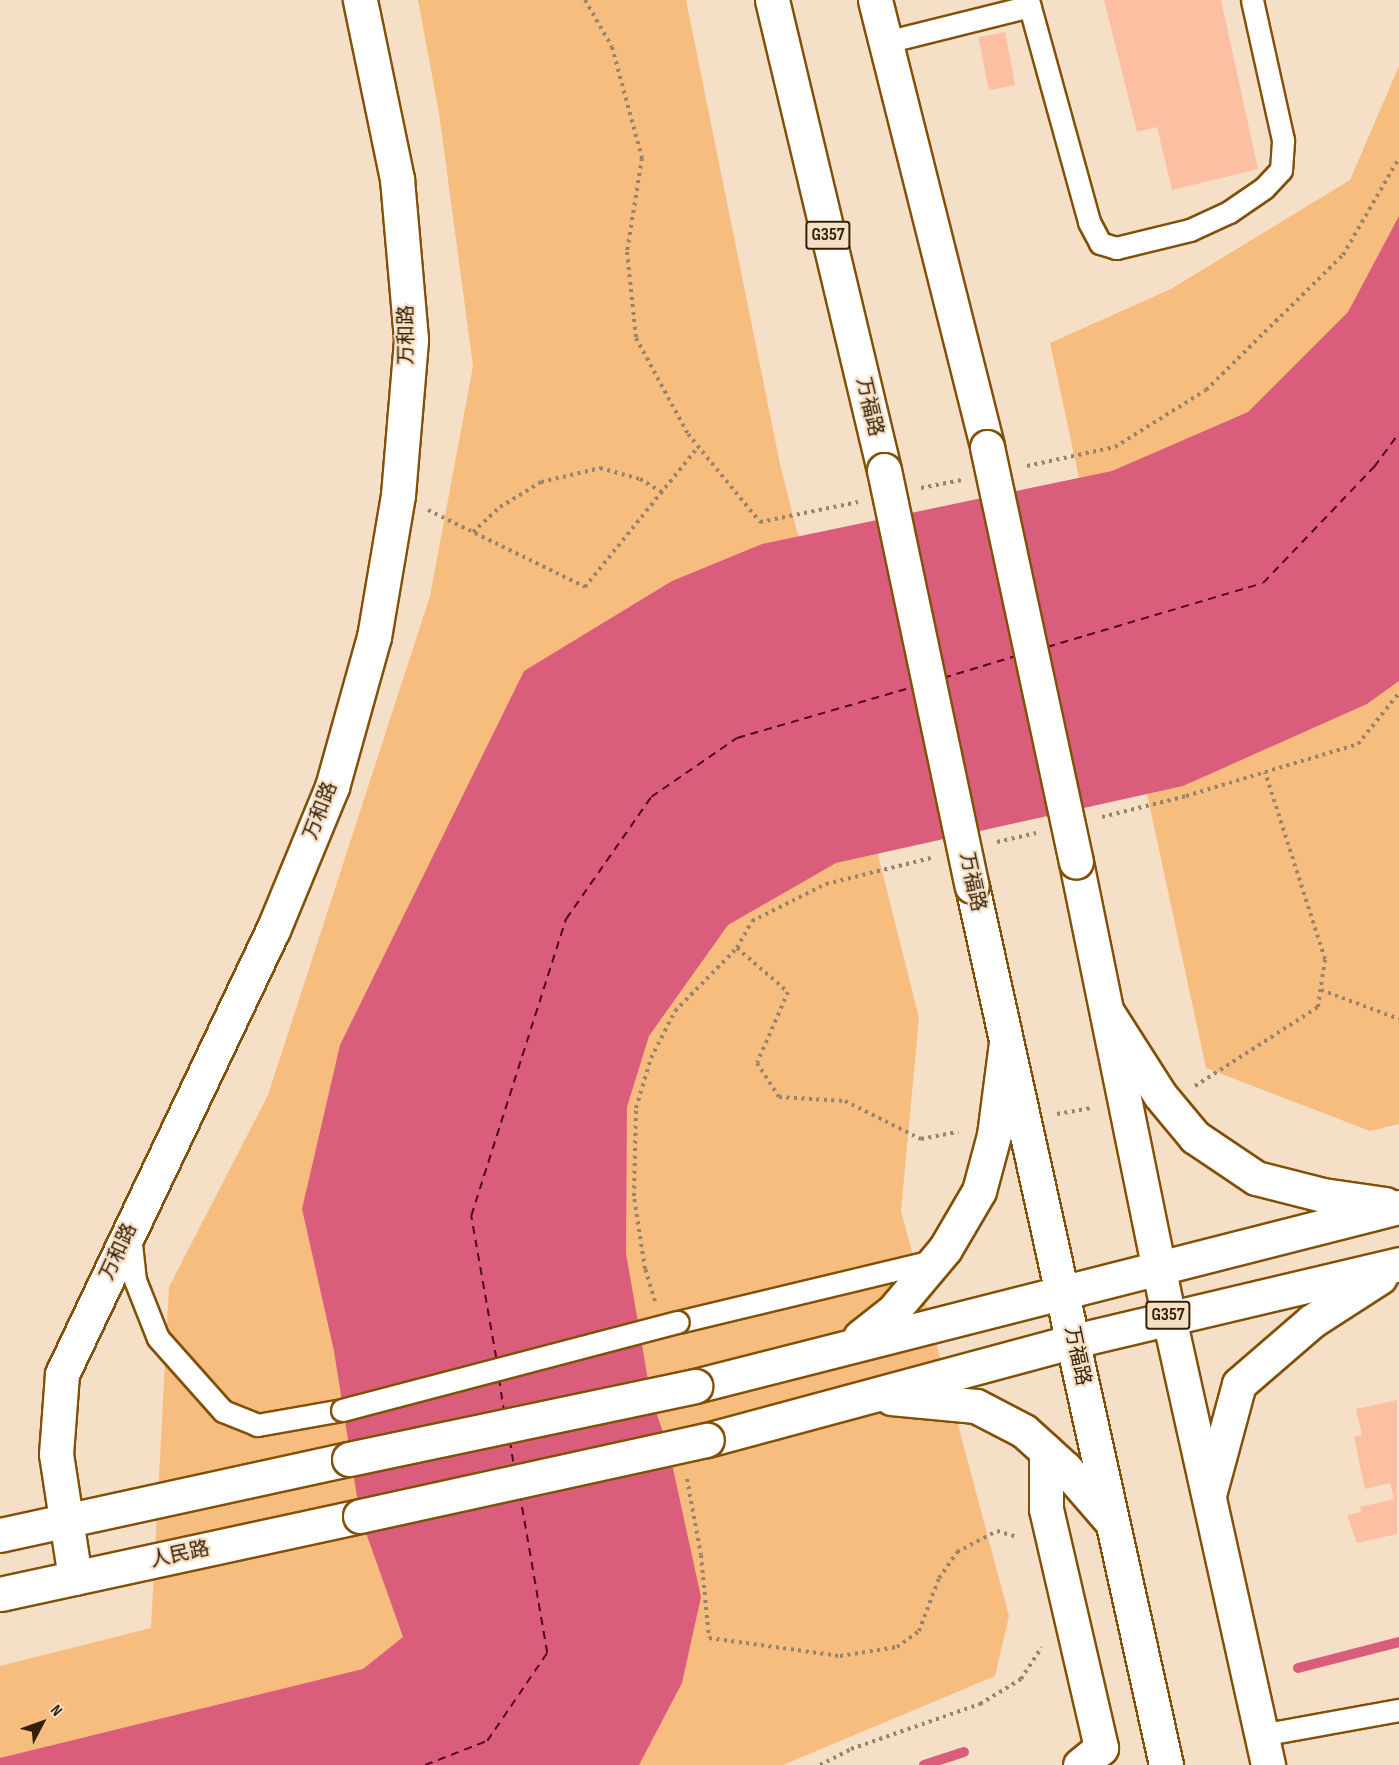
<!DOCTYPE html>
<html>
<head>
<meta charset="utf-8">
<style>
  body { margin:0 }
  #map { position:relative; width:1399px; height:1765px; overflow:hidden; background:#f6dfc7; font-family:"Sofia Sans Condensed","Noto Sans SC",sans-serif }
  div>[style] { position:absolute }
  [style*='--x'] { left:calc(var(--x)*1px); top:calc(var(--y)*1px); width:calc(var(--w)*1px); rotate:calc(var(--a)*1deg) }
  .green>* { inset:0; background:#f7bd7e }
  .water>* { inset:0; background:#da5e7c }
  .stream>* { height:10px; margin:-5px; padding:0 5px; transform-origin:5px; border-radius:5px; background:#da5e7c }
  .ferry>* { height:1.5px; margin-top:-0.75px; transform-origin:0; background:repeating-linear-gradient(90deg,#550321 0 8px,transparent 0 14px) }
  .building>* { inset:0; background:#fcbfa1; transform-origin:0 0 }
  .path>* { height:4px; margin-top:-2px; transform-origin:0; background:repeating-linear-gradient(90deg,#99836a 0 3px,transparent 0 7.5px) }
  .roads { filter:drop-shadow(2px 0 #825006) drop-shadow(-2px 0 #825006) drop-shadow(0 2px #825006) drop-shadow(0 -2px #825006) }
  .lane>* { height:21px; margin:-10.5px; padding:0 10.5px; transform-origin:10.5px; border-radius:10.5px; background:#fff }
  .street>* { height:33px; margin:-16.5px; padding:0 16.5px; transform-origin:16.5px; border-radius:16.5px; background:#fff }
  .secondary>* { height:33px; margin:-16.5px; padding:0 16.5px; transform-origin:16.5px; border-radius:16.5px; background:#fff }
  .primary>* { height:33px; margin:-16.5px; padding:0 16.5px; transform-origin:16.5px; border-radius:16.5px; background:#fff }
  .highway>* { height:33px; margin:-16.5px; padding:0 16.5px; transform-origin:16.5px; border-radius:16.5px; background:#fff }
  .bridges { filter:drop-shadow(2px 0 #825006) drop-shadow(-2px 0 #825006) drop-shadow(0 2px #825006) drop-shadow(0 -2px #825006) }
  .lane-bridge>* { height:21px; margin:-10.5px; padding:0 10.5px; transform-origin:10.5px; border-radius:10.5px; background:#fff }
  .primary-bridge>* { height:33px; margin:-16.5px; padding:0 16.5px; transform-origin:16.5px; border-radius:16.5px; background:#fff }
  .highway-bridge>* { height:33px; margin:-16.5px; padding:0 16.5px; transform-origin:16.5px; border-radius:16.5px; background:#fff }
  span { translate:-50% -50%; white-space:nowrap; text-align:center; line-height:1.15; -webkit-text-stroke:4.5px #f6dfc7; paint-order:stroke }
  .shield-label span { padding:2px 4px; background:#f6dfc7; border:2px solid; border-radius:4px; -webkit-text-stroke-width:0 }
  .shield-label { font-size:18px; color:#352005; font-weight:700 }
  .street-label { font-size:20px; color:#352005 }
  .north { position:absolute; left:12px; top:1693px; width:60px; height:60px; -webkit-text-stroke:4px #f6dfc7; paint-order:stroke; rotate:49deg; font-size:16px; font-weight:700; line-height:24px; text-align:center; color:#352005 }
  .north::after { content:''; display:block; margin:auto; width:21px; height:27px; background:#352005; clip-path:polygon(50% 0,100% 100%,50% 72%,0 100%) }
</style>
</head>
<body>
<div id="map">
  <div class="green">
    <i style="clip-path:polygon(418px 0,686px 0,780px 464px,919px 1018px,901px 1211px,1009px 1616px,995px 1676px,783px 1765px,0 1765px,0 1666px,151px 1628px,169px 1287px,268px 1095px,430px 596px,473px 366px,439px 113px)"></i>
    <i style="clip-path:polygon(1399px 66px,1399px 1124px,1370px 1131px,1206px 1068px,1050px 343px,1171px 289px,1350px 180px)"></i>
  </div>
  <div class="water">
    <i style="clip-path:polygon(1399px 216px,1399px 681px,1367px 704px,1183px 786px,836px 863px,728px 925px,649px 1036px,627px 1107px,626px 1253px,651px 1397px,669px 1450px,701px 1597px,682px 1683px,639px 1765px,0 1765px,0 1758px,363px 1669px,403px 1637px,360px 1516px,334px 1351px,302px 1209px,340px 1045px,524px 671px,672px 581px,762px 544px,1112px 471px,1248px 412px,1348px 312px)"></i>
  </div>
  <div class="stream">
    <i style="--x:1298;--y:1668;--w:104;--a:-14.4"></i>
    <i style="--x:924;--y:1765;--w:42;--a:-18"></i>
  </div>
  <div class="ferry">
    <i style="--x:1047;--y:647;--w:225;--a:-16.5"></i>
    <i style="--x:1263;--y:583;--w:161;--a:-46.3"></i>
    <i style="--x:1374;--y:467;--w:42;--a:-53.7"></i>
    <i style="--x:943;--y:678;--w:76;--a:-16.8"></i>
    <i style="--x:496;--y:1358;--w:144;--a:-100"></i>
    <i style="--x:471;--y:1216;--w:312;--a:-72.3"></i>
    <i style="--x:566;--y:919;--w:149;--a:-55.1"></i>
    <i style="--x:651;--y:797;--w:104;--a:-34.5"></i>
    <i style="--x:737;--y:738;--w:183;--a:-16.2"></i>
    <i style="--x:499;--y:1378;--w:31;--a:81"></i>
    <i style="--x:510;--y:1440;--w:25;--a:81"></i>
    <i style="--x:425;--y:1765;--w:66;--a:-21.2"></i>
    <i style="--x:487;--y:1741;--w:107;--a:-55.7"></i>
    <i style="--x:547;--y:1653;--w:159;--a:-99.8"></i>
  </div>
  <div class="building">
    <i style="clip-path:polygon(1104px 0,1221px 0,1258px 169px,1172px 190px,1157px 127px,1137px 132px)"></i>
    <i style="left:1005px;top:32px;width:54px;height:27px;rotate:79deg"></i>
    <i style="clip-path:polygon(1397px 1400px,1397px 1534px,1357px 1543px,1347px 1515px,1361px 1512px,1360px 1507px,1394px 1499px,1390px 1483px,1365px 1489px,1354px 1437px,1362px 1435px,1356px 1409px)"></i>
  </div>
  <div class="path">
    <i style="--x:585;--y:0;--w:54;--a:60.1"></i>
    <i style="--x:612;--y:47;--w:115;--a:74.9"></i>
    <i style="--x:642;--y:158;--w:95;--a:99.1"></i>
    <i style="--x:627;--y:252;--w:86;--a:84"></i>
    <i style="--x:636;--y:338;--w:109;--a:61.6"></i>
    <i style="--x:688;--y:434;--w:114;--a:50.7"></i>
    <i style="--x:760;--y:522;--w:100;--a:-11.5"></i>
    <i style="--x:1027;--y:466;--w:90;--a:-12.2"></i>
    <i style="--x:1115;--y:447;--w:107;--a:-32.1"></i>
    <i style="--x:1206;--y:390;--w:192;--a:-44.6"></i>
    <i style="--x:1343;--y:255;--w:112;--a:-60"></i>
    <i style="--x:921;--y:488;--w:41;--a:-11.3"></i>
    <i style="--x:428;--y:510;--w:175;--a:26.1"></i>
    <i style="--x:585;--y:587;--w:180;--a:-51.1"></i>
    <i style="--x:473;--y:532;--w:37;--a:-43"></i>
    <i style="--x:500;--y:507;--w:48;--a:-31.4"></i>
    <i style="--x:541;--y:482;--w:61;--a:-13.3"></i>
    <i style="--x:600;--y:468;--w:41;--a:15.4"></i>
    <i style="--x:640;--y:479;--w:26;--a:31"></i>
    <i style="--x:1102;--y:817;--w:87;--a:-14"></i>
    <i style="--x:1186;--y:796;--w:180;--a:-16.8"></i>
    <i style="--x:1358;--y:744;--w:65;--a:-51.2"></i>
    <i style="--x:997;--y:842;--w:40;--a:-13"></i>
    <i style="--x:737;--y:948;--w:67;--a:40.8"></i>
    <i style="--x:788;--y:992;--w:77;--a:113.6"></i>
    <i style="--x:757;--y:1063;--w:40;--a:57.1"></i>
    <i style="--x:779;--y:1097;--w:66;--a:3.5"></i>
    <i style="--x:845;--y:1101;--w:85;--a:26.6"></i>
    <i style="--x:921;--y:1139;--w:38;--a:-11"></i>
    <i style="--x:1321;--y:990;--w:83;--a:20.4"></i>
    <i style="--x:1195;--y:1086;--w:146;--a:-32.7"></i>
    <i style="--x:1318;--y:1007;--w:49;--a:-81.7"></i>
    <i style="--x:1325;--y:959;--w:196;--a:-107.8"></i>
    <i style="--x:1057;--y:1114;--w:35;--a:-10"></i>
    <i style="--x:655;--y:1301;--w:34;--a:-107"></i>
    <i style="--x:645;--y:1269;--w:74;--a:-98.6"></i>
    <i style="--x:634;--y:1196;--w:88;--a:-88.7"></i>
    <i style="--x:636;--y:1108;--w:52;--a:-73.3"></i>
    <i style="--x:651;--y:1058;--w:53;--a:-62.9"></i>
    <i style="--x:675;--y:1011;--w:88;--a:-45.5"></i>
    <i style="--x:737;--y:948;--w:31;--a:-61"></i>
    <i style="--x:752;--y:921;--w:83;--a:-26.6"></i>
    <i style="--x:826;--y:884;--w:108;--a:-13.9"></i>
    <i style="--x:687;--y:1479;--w:77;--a:79.6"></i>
    <i style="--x:701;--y:1555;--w:83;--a:84.5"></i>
    <i style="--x:709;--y:1638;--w:132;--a:7.8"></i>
    <i style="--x:840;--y:1656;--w:58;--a:-9"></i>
    <i style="--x:897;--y:1647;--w:27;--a:-36"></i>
    <i style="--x:919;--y:1631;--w:57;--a:-69.3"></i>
    <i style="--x:939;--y:1578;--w:32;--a:-55"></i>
    <i style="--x:957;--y:1552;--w:45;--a:-27.7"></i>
    <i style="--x:997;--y:1531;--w:22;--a:16"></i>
    <i style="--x:820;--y:1765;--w:35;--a:-27"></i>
    <i style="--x:851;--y:1749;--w:137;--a:-19.2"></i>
    <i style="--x:980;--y:1704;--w:48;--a:-31.4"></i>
    <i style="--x:1021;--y:1679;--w:38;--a:-57"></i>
  </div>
  <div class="roads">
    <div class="lane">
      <i style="--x:1028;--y:0;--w:230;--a:74.6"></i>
      <i style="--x:1089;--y:222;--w:24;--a:62"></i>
      <i style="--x:1100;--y:243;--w:17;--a:17"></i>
      <i style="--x:1116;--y:248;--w:76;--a:-13.7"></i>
      <i style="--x:1190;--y:230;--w:43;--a:-24.8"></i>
      <i style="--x:1229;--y:212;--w:42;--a:-34.4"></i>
      <i style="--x:1264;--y:188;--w:25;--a:-47"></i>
      <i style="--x:1281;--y:170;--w:30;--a:-86"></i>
      <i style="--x:1283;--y:140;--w:143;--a:-102.5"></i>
      <i style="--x:886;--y:42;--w:148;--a:-14"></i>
      <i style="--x:130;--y:1235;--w:45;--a:83.7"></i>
      <i style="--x:135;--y:1280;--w:62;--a:68.4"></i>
      <i style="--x:158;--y:1338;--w:98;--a:48.3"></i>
      <i style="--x:223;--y:1411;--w:37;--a:22"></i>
      <i style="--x:257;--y:1425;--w:86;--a:-10"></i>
      <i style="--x:678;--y:1322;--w:265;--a:-13.5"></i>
      <i style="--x:1261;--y:1735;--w:140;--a:-10.3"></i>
    </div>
    <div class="street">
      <i style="--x:1046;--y:1451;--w:58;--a:90"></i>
      <i style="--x:1046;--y:1509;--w:245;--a:77"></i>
      <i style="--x:1101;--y:1748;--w:27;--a:141"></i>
    </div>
    <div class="secondary">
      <i style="--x:75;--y:1578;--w:125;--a:-98.7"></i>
      <i style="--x:56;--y:1454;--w:80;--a:-85.7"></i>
      <i style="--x:62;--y:1374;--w:492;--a:-64.6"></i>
      <i style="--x:273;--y:930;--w:155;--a:-67.6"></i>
      <i style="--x:332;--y:787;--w:156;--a:-74.4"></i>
      <i style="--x:374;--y:637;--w:144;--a:-80.4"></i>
      <i style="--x:398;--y:495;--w:157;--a:-85.2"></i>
      <i style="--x:411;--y:339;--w:161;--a:-95"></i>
      <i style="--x:397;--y:179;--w:183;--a:-101.7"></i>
    </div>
    <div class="primary">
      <i style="--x:1107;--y:1012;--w:98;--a:57.4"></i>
      <i style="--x:1160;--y:1095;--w:55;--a:50.2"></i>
      <i style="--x:1195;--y:1137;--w:73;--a:33.9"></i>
      <i style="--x:1256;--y:1178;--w:69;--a:14.2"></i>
      <i style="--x:1323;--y:1195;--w:63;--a:8.3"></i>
      <i style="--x:860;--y:1337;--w:42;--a:-38.2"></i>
      <i style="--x:893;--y:1311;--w:81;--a:-50"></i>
      <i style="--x:945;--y:1249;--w:67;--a:-59.6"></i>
      <i style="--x:979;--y:1191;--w:58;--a:-75"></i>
      <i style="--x:994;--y:1135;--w:93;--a:-82.6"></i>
      <i style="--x:695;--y:1386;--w:726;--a:-14.27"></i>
      <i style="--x:891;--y:1398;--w:85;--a:5.4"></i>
      <i style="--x:976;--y:1406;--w:54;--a:27.5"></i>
      <i style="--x:1024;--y:1431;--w:55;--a:42.1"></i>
      <i style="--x:1065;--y:1468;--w:72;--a:49"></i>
      <i style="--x:707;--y:1440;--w:380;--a:-15.1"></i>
      <i style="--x:1074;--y:1341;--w:334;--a:-13.3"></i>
      <i style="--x:1209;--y:1495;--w:115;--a:-74.9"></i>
      <i style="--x:1239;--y:1384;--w:96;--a:-40.8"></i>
      <i style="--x:1312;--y:1321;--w:81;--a:-32.9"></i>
      <i style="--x:0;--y:1535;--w:357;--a:-12.3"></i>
      <i style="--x:0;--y:1594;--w:368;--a:-12.2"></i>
    </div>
    <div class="highway">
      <i style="--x:772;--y:0;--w:483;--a:76.6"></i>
      <i style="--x:875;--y:0;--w:461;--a:75.9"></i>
      <i style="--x:1076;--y:862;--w:465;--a:78.5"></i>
      <i style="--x:1169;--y:1318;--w:458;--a:77.5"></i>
      <i style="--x:972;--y:886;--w:900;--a:77.55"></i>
    </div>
  </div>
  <div class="bridges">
    <div class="lane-bridge">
      <i style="--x:342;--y:1410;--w:347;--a:-14.7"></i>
    </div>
    <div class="primary-bridge">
      <i style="--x:349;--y:1459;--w:354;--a:-11.9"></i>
      <i style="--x:360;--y:1516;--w:355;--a:-12.4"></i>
    </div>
    <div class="highway-bridge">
      <i style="--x:987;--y:447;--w:424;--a:77.9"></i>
      <i style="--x:884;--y:470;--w:425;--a:78.1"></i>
    </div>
  </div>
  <div class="shield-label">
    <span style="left:828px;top:235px">G357</span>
    <span style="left:1168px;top:1315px">G357</span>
  </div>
  <div class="street-label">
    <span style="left:407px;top:335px;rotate:-90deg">万和路</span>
    <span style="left:869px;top:407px;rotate:77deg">万福路</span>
    <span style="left:321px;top:811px;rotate:-69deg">万和路</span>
    <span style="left:972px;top:882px;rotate:78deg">万福路</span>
    <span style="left:119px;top:1252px;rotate:-65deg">万和路</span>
    <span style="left:1077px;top:1356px;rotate:78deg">万福路</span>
    <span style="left:180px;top:1555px;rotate:-12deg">人民路</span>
  </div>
  <div class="north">N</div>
</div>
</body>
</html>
